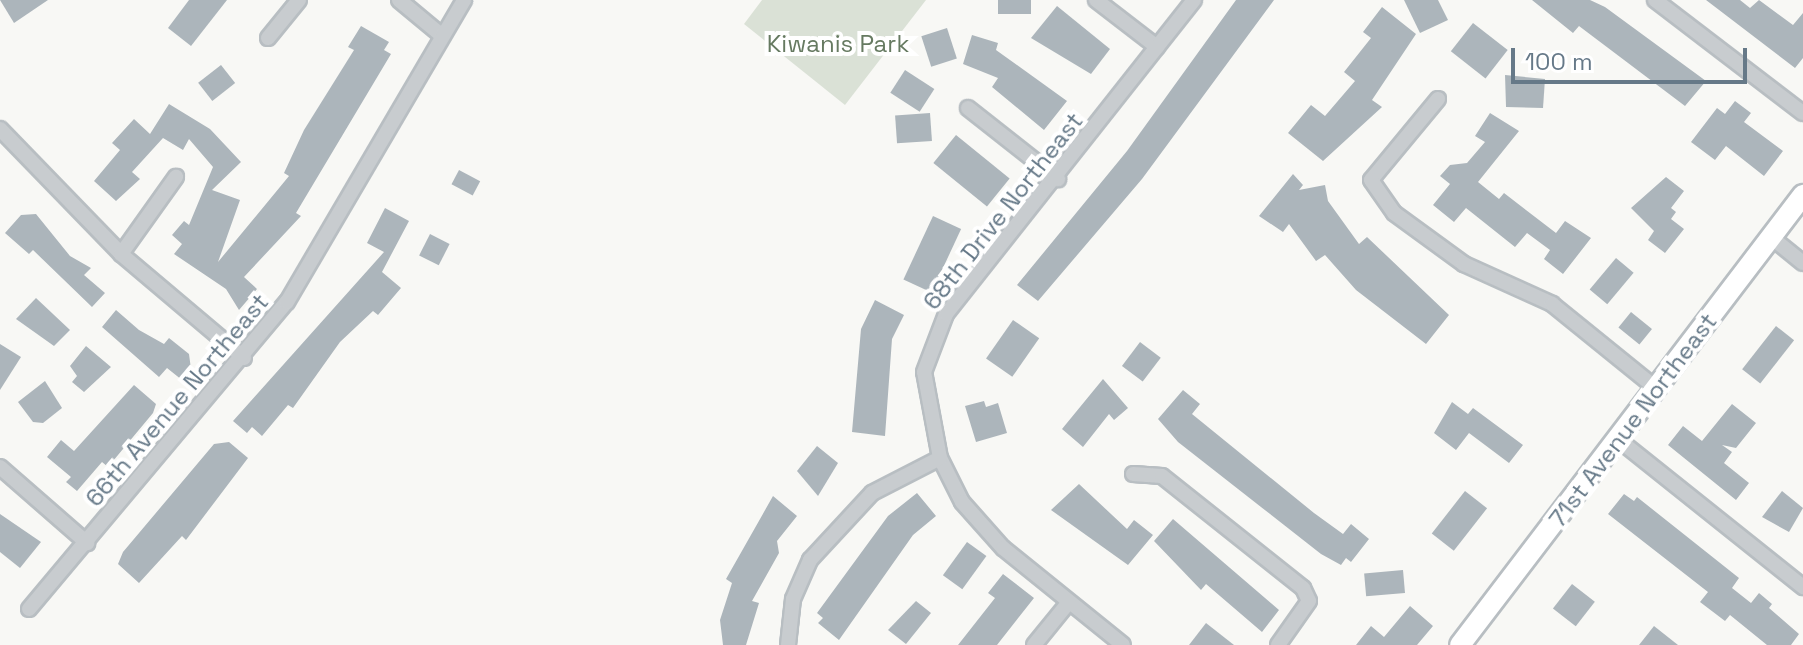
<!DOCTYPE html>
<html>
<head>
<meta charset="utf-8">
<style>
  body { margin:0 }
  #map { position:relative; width:1803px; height:645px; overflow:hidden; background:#f8f8f5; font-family:"Space Grotesk",sans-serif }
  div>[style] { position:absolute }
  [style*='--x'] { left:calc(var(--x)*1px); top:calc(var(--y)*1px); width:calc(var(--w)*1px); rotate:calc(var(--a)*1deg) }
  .green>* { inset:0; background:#dae1d6 }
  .building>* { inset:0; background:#acb5bb; transform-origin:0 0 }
  .roads { filter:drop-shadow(2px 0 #b8bec2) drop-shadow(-2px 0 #b8bec2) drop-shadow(0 2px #b8bec2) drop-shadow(0 -2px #b8bec2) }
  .street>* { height:14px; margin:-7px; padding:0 7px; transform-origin:7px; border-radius:7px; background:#c8cccf }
  .secondary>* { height:20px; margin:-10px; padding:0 10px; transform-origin:10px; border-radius:10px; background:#fff }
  span { translate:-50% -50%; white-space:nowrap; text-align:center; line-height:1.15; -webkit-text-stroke:8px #fff; paint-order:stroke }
  .park-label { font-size:24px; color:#667a61 }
  .street-label { font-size:24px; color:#667988 }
  .scale { position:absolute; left:1511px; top:48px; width:236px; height:36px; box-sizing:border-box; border:4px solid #667988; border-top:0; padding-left:10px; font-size:24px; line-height:28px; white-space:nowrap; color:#667988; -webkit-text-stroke:6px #fff; paint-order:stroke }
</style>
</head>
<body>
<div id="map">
  <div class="green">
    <i style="clip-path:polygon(762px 0,926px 0,845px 105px,744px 24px)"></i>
  </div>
  <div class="building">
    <i style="clip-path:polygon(0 0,48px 0,14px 23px)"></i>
    <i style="clip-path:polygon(189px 0,227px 0,191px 46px,168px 28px)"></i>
    <i style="left:998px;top:0;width:33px;height:14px"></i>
    <i style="clip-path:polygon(1236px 0,1274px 0,1142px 179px,1038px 301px,1017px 285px,1127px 151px)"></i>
    <i style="clip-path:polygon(1404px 0,1438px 0,1448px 20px,1420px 33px)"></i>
    <i style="clip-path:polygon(1532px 0,1590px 0,1605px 7px,1706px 81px,1685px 106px,1579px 26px,1573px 33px)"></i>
    <i style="clip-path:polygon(1706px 0,1740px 0,1750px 8px,1759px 0,1793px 25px,1803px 13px,1803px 58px,1795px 68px)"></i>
    <i style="clip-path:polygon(1057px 6px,1110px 49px,1091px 74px,1031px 38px)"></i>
    <i style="clip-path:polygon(1382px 7px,1416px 34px,1372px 100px,1382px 107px,1323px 161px,1288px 133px,1311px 105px,1325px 116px,1355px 81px,1344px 72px,1371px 38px,1363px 32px)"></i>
    <i style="left:1473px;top:23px;width:44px;height:36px;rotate:38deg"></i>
    <i style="clip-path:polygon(361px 26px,389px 42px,384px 50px,391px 54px,296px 213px,301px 216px,244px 277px,257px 289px,239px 310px,226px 289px,174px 254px,182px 244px,172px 235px,184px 221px,189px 225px,213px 167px,189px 139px,183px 150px,163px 138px,132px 172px,140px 179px,116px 201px,94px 181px,120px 150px,112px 143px,134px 119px,150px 134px,169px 104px,210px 129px,241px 162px,212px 190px,240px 200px,218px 262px,289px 176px,284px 173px,304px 130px,354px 50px,348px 47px)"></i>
    <i style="left:947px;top:28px;width:32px;height:27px;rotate:72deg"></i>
    <i style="clip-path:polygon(972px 35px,998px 43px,996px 50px,1067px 101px,1044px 130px,992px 87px,998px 78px,963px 64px)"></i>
    <i style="left:221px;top:65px;width:23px;height:29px;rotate:52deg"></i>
    <i style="left:905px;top:70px;width:35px;height:27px;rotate:33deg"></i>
    <i style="clip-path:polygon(1505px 75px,1545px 79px,1543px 108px,1506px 107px)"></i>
    <i style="clip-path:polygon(1735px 101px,1751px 113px,1744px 122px,1783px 151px,1764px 176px,1726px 146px,1715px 160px,1691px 142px,1717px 108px,1725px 114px)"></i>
    <i style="left:930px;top:113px;width:28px;height:35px;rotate:86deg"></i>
    <i style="clip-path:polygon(1490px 113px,1519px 131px,1478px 182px,1499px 199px,1504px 193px,1556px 233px,1565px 221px,1591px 238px,1563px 274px,1544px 259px,1550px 250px,1527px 233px,1515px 247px,1466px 208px,1454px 222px,1433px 205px,1450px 184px,1440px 176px,1450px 165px,1467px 163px,1485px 142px,1475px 136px)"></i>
    <i style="left:956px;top:135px;width:69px;height:36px;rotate:39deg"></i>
    <i style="left:459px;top:170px;width:24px;height:16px;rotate:28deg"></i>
    <i style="clip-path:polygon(1293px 174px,1303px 185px,1299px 190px,1325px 185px,1328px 201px,1359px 244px,1367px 237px,1449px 315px,1426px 344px,1356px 290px,1325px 255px,1316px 261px,1289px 224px,1283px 232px,1259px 216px)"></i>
    <i style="clip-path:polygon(1666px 177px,1684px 191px,1671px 208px,1676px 212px,1671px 219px,1684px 229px,1665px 253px,1648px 240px,1654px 231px,1631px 208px)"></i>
    <i style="clip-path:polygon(385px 208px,409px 221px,382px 272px,401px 288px,378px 315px,373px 311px,340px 342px,293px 408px,288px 405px,262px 436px,252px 427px,247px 433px,233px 421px,384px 252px,367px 243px)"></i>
    <i style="clip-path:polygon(36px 214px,70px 256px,91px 268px,84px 275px,105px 293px,92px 307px,33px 250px,29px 254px,5px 233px,21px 215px)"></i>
    <i style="left:933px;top:216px;width:31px;height:70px;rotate:25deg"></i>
    <i style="left:430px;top:234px;width:22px;height:24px;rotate:27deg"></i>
    <i style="left:1616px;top:258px;width:23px;height:41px;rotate:40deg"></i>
    <i style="clip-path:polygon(36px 298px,70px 330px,54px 346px,16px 319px)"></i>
    <i style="clip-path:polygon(875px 300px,904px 315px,892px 339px,885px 436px,852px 432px,861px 329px)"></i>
    <i style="clip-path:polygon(116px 310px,139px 330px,164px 344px,169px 338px,189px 354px,191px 369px,182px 380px,167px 368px,159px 377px,102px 327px)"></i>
    <i style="left:1631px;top:312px;width:27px;height:20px;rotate:39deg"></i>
    <i style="left:1013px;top:320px;width:32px;height:47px;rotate:35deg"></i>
    <i style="left:1776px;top:326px;width:23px;height:55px;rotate:38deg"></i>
    <i style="left:1140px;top:342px;width:26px;height:30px;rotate:37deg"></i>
    <i style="clip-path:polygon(0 344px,21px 357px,0 390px)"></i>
    <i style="clip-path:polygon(86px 346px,111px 367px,84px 392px,72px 382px,77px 376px,70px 366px)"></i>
    <i style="clip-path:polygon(1103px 379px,1128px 408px,1114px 420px,1109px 414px,1083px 447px,1062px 429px)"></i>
    <i style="clip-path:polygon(45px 381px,62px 408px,43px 423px,33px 422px,18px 402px)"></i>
    <i style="clip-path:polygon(134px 385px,156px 404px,153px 413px,108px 467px,102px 462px,77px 491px,66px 482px,71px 477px,47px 457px,61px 440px,74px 451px)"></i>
    <i style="clip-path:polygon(1183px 390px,1200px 404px,1192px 414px,1314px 513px,1343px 534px,1351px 524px,1369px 539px,1351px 562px,1346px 558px,1341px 565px,1321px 554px,1178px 442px,1158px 419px)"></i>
    <i style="clip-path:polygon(984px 401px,986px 407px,998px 403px,1007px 433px,976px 442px,965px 406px)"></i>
    <i style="clip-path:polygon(1452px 402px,1468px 414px,1473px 408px,1523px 445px,1509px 463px,1469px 433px,1456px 450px,1434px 433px)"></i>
    <i style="clip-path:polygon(1732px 404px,1756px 423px,1736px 448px,1722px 445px,1732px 452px,1724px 463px,1749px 483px,1736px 500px,1668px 445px,1683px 426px,1702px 441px)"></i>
    <i style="clip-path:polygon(229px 442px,248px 458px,186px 540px,182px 536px,139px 583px,118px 564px,123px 552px,214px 444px)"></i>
    <i style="clip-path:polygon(817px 446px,838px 463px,818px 496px,797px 471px)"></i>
    <i style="clip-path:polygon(1079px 484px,1127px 529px,1134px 520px,1153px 535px,1128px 565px,1051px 510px)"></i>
    <i style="left:1465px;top:491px;width:28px;height:54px;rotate:38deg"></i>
    <i style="clip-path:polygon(1782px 491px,1803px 508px,1789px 532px,1762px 517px)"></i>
    <i style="clip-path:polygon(917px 493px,936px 516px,913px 535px,839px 640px,818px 623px,823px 618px,817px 613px,888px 516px)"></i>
    <i style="clip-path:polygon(1624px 494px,1634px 501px,1637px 497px,1739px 578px,1732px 588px,1751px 603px,1759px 593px,1772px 604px,1769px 608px,1799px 634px,1791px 645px,1767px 645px,1730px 615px,1725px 621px,1700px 602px,1708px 592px,1608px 514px)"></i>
    <i style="clip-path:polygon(773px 496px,797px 516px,777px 541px,779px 553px,752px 601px,759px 603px,746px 645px,723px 645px,720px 620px,732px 583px,726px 579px)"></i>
    <i style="clip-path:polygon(0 514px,41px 542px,20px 568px,0 552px)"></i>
    <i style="clip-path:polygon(1173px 519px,1279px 610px,1262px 632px,1206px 584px,1201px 590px,1154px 541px)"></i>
    <i style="left:967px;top:542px;width:24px;height:41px;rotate:36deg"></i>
    <i style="left:1403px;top:570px;width:23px;height:39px;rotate:85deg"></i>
    <i style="clip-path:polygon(1003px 574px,1034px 598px,997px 645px,958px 645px,995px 598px,988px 593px)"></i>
    <i style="left:1572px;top:584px;width:29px;height:31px;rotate:38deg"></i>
    <i style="clip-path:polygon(916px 601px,931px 613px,906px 644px,888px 630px)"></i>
    <i style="clip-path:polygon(1410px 606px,1433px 626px,1417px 645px,1356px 645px,1371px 626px,1384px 637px)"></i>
    <i style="clip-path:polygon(1206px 623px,1234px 645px,1189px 645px)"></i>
    <i style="clip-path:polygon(1654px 626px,1678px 645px,1639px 645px)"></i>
  </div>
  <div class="roads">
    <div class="street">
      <i style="--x:399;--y:0;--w:55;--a:39.8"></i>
      <i style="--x:1096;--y:0;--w:77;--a:37.6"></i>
      <i style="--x:1655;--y:0;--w:186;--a:37.4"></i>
      <i style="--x:268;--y:38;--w:49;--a:-50.8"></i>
      <i style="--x:1438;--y:99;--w:105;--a:129.6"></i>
      <i style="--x:1371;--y:180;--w:40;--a:55.1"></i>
      <i style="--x:1394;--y:213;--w:87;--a:36.1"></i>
      <i style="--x:1464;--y:264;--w:97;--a:24.4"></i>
      <i style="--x:1552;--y:304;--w:135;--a:39"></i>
      <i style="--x:968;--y:108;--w:115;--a:38.3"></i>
      <i style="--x:0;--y:129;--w:174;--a:45.9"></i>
      <i style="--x:121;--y:254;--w:161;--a:40.2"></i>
      <i style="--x:1771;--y:237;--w:41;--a:39.1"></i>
      <i style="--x:121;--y:254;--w:95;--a:-54.5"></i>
      <i style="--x:1619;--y:440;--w:236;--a:38.6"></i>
      <i style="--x:940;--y:458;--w:49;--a:63.4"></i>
      <i style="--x:962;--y:502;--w:62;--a:48.3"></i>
      <i style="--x:1003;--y:548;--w:154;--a:38.9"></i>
      <i style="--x:0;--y:467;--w:116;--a:41.1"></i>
      <i style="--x:1133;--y:474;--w:29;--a:4"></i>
      <i style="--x:1162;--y:476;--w:180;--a:38.5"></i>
      <i style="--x:1303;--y:588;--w:14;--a:65"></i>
      <i style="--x:1309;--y:601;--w:54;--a:125.2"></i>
      <i style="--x:29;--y:609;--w:401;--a:-50"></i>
      <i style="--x:287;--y:302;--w:350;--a:-59.6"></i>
      <i style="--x:788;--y:645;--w:46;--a:-83.8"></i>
      <i style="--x:793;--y:599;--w:43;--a:-66.4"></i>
      <i style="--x:810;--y:560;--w:91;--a:-47.2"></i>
      <i style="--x:872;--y:493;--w:76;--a:-27.2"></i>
      <i style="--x:940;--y:458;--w:87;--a:-100.5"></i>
      <i style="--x:924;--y:372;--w:62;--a:-69.2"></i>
      <i style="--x:946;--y:314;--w:400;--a:-51.7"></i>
      <i style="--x:1034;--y:645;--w:55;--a:-50.9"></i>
    </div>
    <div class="secondary">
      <i style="--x:1460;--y:645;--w:566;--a:-52.68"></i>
    </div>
  </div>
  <div class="park-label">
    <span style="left:838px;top:44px">Kiwanis Park</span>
  </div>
  <div class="street-label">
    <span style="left:1003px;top:211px;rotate:-52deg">68th Drive Northeast</span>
    <span style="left:177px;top:400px;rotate:-50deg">66th Avenue Northeast</span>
    <span style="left:1633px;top:420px;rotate:-53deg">71st Avenue Northeast</span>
  </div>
  <div class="scale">100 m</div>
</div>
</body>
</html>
